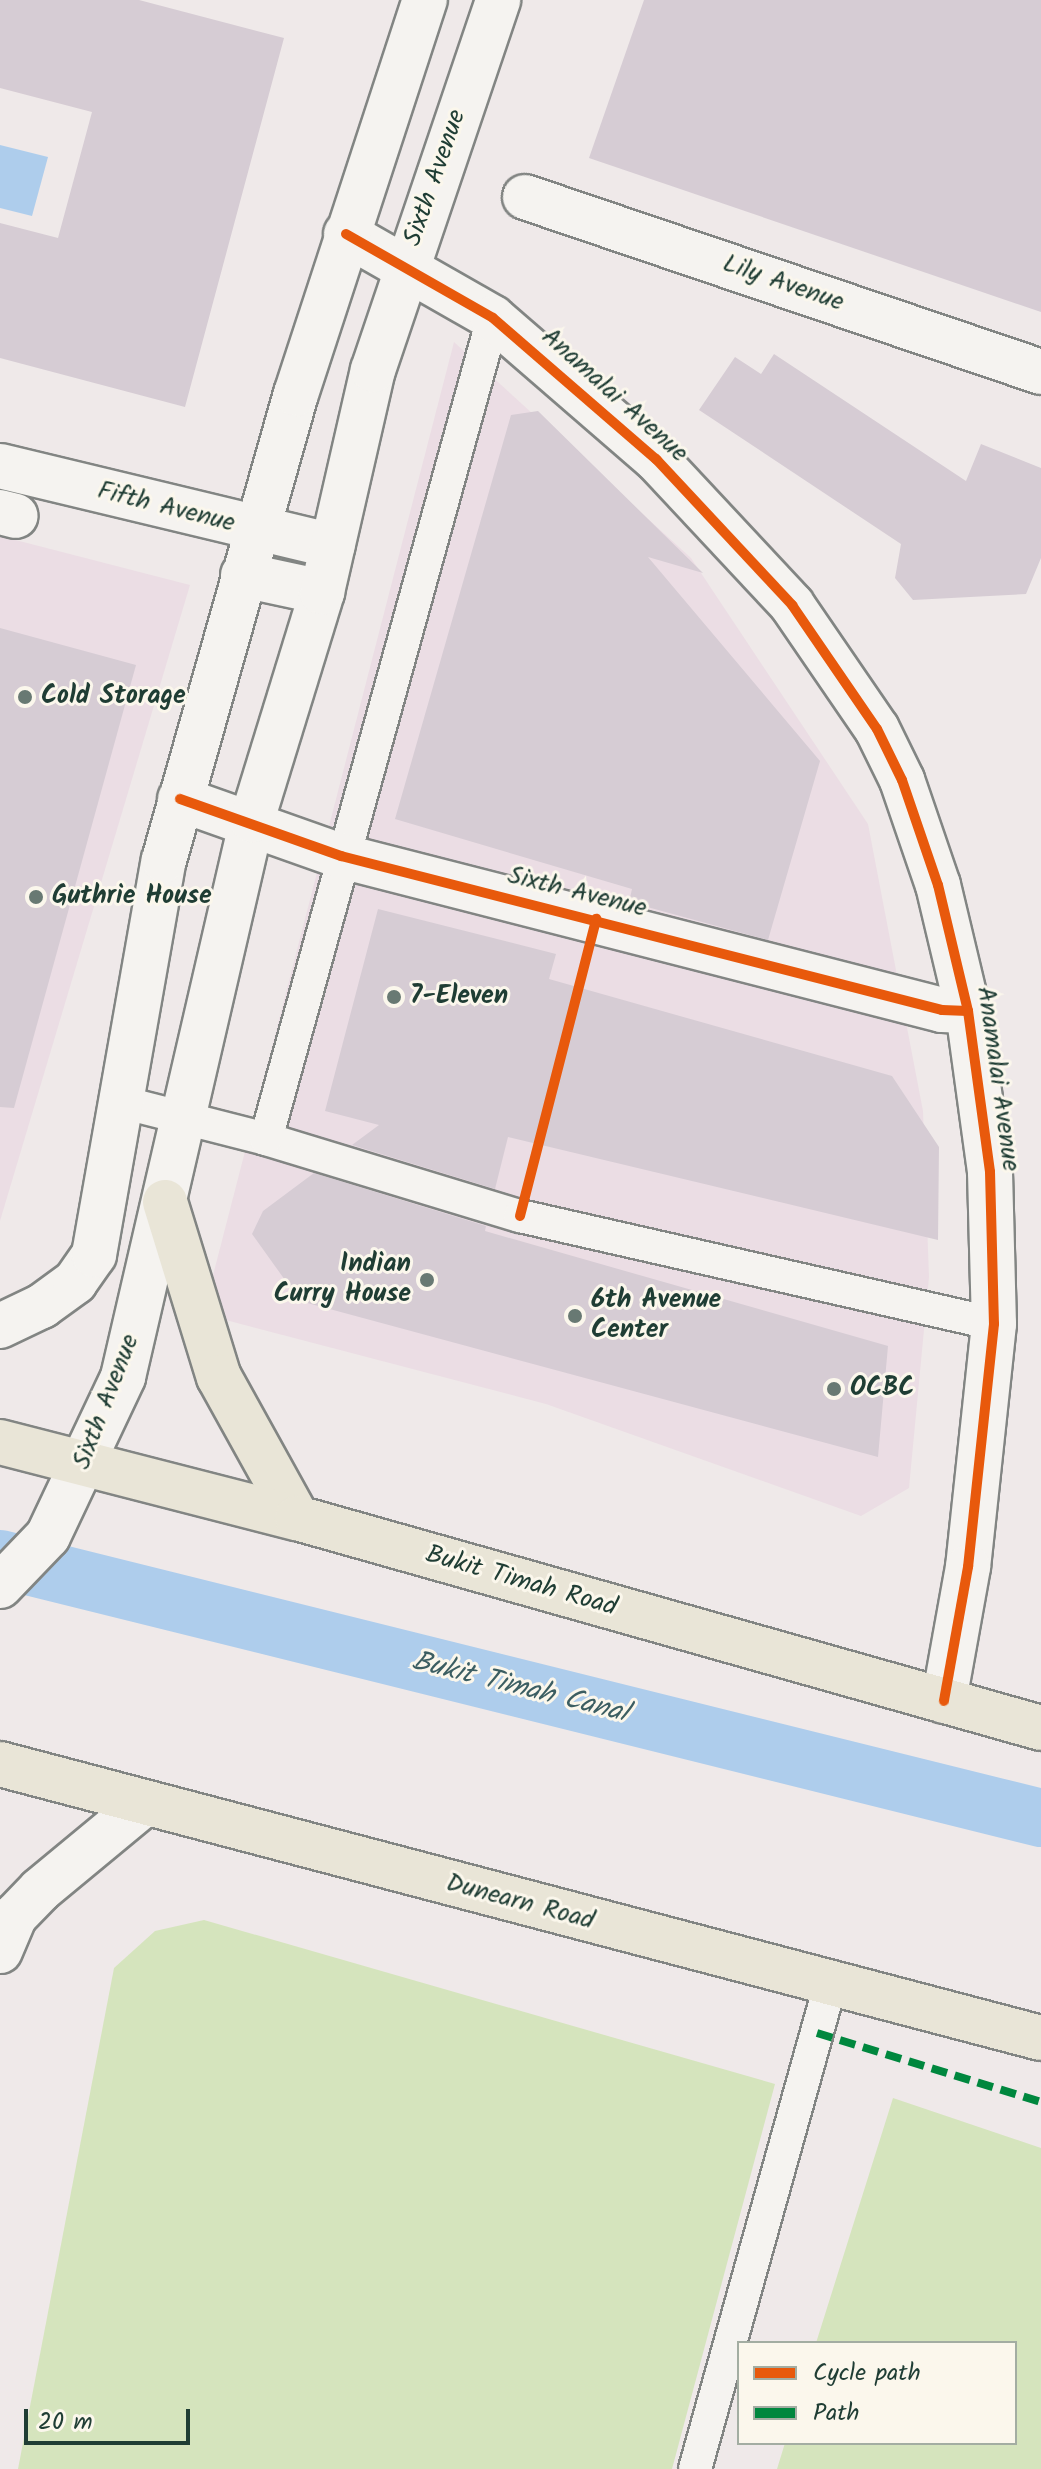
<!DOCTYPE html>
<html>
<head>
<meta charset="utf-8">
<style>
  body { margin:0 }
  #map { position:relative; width:1041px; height:2469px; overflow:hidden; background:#efe9e9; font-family:Kalam,sans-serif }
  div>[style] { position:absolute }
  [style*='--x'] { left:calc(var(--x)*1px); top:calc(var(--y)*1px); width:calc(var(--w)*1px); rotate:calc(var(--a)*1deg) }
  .built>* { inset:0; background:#ebdde4 }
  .green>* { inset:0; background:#d5e4bd }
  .water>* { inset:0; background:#aecdec }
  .canal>* { height:58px; margin:-29px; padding:0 29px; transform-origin:29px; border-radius:29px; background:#aecdec }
  .building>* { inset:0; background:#d6ccd4 }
  .roads { filter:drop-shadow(2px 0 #828583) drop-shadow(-2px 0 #828583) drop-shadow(0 2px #828583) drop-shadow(0 -2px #828583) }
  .service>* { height:32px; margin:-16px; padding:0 16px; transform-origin:16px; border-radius:16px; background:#f5f3f0 }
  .minor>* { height:44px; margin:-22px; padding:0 22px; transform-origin:22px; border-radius:22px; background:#f5f3f0 }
  .secondary>* { height:44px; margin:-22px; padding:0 22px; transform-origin:22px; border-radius:22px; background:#f5f3f0 }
  .trunk>* { height:44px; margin:-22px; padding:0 22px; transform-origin:22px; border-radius:22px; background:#e9e5d7 }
  .quiet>* { height:8px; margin-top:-4px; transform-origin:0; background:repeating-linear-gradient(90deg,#00873e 0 16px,transparent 0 24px) }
  .cycleway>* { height:10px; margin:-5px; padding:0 5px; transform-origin:5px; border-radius:5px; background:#e8590c }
  .dots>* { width:22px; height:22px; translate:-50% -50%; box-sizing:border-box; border:4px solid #fbf7ec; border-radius:50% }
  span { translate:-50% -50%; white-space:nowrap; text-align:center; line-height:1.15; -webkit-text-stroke:6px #fbf7ec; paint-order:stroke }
  .street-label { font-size:26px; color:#1f3d34 }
  .poi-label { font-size:26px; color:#1f3d34; font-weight:700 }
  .left { translate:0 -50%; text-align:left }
  .right { translate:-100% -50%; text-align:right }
  .water-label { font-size:28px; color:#3c5e62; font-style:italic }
  .legend { position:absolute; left:737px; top:2341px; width:280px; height:104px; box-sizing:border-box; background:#fbf7ec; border:2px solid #a3ada2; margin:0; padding:10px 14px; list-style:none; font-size:24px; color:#1f3d34 }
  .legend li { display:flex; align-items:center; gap:16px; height:40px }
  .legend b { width:40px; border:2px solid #a3ada2 }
  .scale { position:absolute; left:24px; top:2409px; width:166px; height:36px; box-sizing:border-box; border:4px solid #1f3d34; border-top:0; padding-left:10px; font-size:24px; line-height:28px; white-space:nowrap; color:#1f3d34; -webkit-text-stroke:6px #fbf7ec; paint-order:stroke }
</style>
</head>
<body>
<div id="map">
  <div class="built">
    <i style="clip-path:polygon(454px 342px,691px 558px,868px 824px,923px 1111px,929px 1277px,909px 1488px,861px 1516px,546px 1404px,203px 1314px)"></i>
    <i style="clip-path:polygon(0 536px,190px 585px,0 1221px)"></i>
  </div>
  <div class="green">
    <i style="clip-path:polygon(204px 1920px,775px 2084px,672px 2469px,18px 2469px,114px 1968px,155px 1931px)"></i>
    <i style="clip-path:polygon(893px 2098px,1041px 2148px,1041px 2469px,777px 2469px,785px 2443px,1015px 2443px,1015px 2343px,816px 2343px)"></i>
  </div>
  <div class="water">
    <i style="clip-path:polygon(0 145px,48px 157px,32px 216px,0 208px)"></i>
  </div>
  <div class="canal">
    <i style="--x:0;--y:1559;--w:1073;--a:13.97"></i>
  </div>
  <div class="building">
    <i style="clip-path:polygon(0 0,139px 0,284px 38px,185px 407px,0 358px,0 223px,58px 238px,92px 112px,0 88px)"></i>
    <i style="clip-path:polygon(644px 0,1041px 0,1041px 312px,589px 158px)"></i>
    <i style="clip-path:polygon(774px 354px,966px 481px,981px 444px,1041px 468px,1041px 558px,1026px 594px,913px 600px,895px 578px,901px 544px,699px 410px,735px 357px,761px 374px)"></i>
    <i style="clip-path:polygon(538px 411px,703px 573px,648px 557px,820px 761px,768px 940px,629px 902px,632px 889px,395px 819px,511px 415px)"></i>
    <i style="clip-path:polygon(0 628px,136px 665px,14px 1108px,0 1107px)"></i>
    <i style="clip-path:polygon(378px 909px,556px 954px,549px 979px,892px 1076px,939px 1147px,938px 1240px,508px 1137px,495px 1189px,352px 1145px,379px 1125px,325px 1111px)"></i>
    <i style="clip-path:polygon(314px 1173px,486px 1226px,485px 1231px,888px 1346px,878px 1457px,300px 1301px,252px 1234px,263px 1211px)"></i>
  </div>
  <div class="roads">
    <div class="service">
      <i style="--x:125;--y:1103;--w:146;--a:14.3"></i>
      <i style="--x:266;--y:1139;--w:265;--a:16.9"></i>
      <i style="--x:520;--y:1216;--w:486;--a:12.8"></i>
      <i style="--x:266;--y:1139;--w:852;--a:-74.54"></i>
      <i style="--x:695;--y:2469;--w:506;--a:-74.4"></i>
    </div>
    <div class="minor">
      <i style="--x:525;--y:197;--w:545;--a:18.73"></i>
      <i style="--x:346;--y:234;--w:169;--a:29.7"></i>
      <i style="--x:493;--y:318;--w:216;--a:40.9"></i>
      <i style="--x:656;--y:459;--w:200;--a:47"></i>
      <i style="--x:792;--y:605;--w:150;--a:55.6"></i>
      <i style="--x:877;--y:729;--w:57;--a:63.9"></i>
      <i style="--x:902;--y:780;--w:111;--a:71.1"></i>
      <i style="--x:938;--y:885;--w:130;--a:76.6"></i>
      <i style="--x:968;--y:1011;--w:162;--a:82.2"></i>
      <i style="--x:990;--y:1172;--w:152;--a:88.5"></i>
      <i style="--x:994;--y:1324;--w:244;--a:96.1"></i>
      <i style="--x:968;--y:1567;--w:136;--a:100.2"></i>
      <i style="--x:0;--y:466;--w:342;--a:13.5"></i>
      <i style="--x:0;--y:512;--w:16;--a:14"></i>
      <i style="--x:243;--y:575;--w:81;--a:12.1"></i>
      <i style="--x:180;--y:799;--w:171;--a:19.5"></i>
      <i style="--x:341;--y:856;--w:620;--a:14.37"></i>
      <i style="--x:942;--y:1010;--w:26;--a:2"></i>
      <i style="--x:0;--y:1951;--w:38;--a:-67"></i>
      <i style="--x:15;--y:1916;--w:36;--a:-46"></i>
      <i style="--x:40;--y:1890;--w:136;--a:-39.6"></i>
    </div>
    <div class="secondary">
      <i style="--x:0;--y:1326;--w:47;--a:-25.5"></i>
      <i style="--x:42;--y:1306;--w:41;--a:-36"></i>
      <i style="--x:75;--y:1282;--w:33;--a:-55"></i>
      <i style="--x:94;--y:1255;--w:401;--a:-80"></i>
      <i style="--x:164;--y:860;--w:484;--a:-74.2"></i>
      <i style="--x:296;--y:394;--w:415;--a:-71.9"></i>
      <i style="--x:0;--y:1586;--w:69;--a:-46.2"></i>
      <i style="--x:48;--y:1536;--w:176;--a:-64.7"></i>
      <i style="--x:123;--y:1377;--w:572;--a:-76.96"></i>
      <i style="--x:252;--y:820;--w:239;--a:-72.9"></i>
      <i style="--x:322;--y:592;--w:228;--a:-77.1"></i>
      <i style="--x:373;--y:370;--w:391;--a:-71.3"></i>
    </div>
    <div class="trunk">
      <i style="--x:165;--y:1202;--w:183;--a:72.9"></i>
      <i style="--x:219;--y:1377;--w:161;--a:61"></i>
      <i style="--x:0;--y:1442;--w:307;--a:14.4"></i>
      <i style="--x:297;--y:1518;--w:773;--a:15.76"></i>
      <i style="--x:0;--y:1764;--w:1076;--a:14.75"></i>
    </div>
  </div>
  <div class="quiet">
    <i style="--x:817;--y:2033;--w:234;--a:17.1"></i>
  </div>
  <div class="cycleway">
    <i style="--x:346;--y:234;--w:169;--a:29.7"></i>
    <i style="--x:493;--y:318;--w:216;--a:40.9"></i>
    <i style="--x:656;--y:459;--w:200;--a:47"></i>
    <i style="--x:792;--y:605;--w:150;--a:55.6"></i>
    <i style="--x:877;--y:729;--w:57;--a:63.9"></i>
    <i style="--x:902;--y:780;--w:111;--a:71.1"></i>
    <i style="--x:938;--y:885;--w:130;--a:76.6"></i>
    <i style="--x:968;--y:1011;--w:162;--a:82.2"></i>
    <i style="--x:990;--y:1172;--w:152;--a:88.5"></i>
    <i style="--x:994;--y:1324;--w:244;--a:96.1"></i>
    <i style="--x:968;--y:1567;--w:136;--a:100.2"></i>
    <i style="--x:180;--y:799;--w:171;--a:19.5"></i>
    <i style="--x:341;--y:856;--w:620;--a:14.37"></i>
    <i style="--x:942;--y:1010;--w:26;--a:2"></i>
    <i style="--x:520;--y:1216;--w:307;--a:-75.6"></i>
  </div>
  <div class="dots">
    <i style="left:25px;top:697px;background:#687973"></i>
    <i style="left:36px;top:897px;background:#687973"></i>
    <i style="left:394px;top:997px;background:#687973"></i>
    <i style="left:427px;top:1280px;background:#687973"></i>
    <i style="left:575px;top:1316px;background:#687973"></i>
    <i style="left:834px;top:1389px;background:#687973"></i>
  </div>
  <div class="street-label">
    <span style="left:436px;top:178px;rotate:-71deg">Sixth Avenue</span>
    <span style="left:783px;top:284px;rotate:19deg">Lily Avenue</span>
    <span style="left:614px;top:396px;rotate:42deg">Anamalai Avenue</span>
    <span style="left:166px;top:508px;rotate:14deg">Fifth Avenue</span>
    <span style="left:577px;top:893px;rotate:14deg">Sixth Avenue</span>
    <span style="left:997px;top:1079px;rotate:82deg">Anamalai Avenue</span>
    <span style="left:107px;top:1402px;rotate:-69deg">Sixth Avenue</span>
    <span style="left:521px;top:1582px;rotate:16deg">Bukit Timah Road</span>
    <span style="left:520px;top:1903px;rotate:15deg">Dunearn Road</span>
  </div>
  <div class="poi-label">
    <span class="left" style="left:41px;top:697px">Cold Storage</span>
    <span class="left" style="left:52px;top:897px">Guthrie House</span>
    <span class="left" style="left:410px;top:997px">7-Eleven</span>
    <span class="right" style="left:411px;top:1280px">Indian<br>Curry House</span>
    <span class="left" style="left:591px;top:1316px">6th Avenue<br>Center</span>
    <span class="left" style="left:850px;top:1389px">OCBC</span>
  </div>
  <div class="water-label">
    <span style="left:520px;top:1688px;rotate:14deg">Bukit Timah Canal</span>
  </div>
  <ul class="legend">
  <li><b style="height:10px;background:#e8590c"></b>Cycle path</li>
  <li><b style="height:10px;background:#00873e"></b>Path</li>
  </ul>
  <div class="scale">20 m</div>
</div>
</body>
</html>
